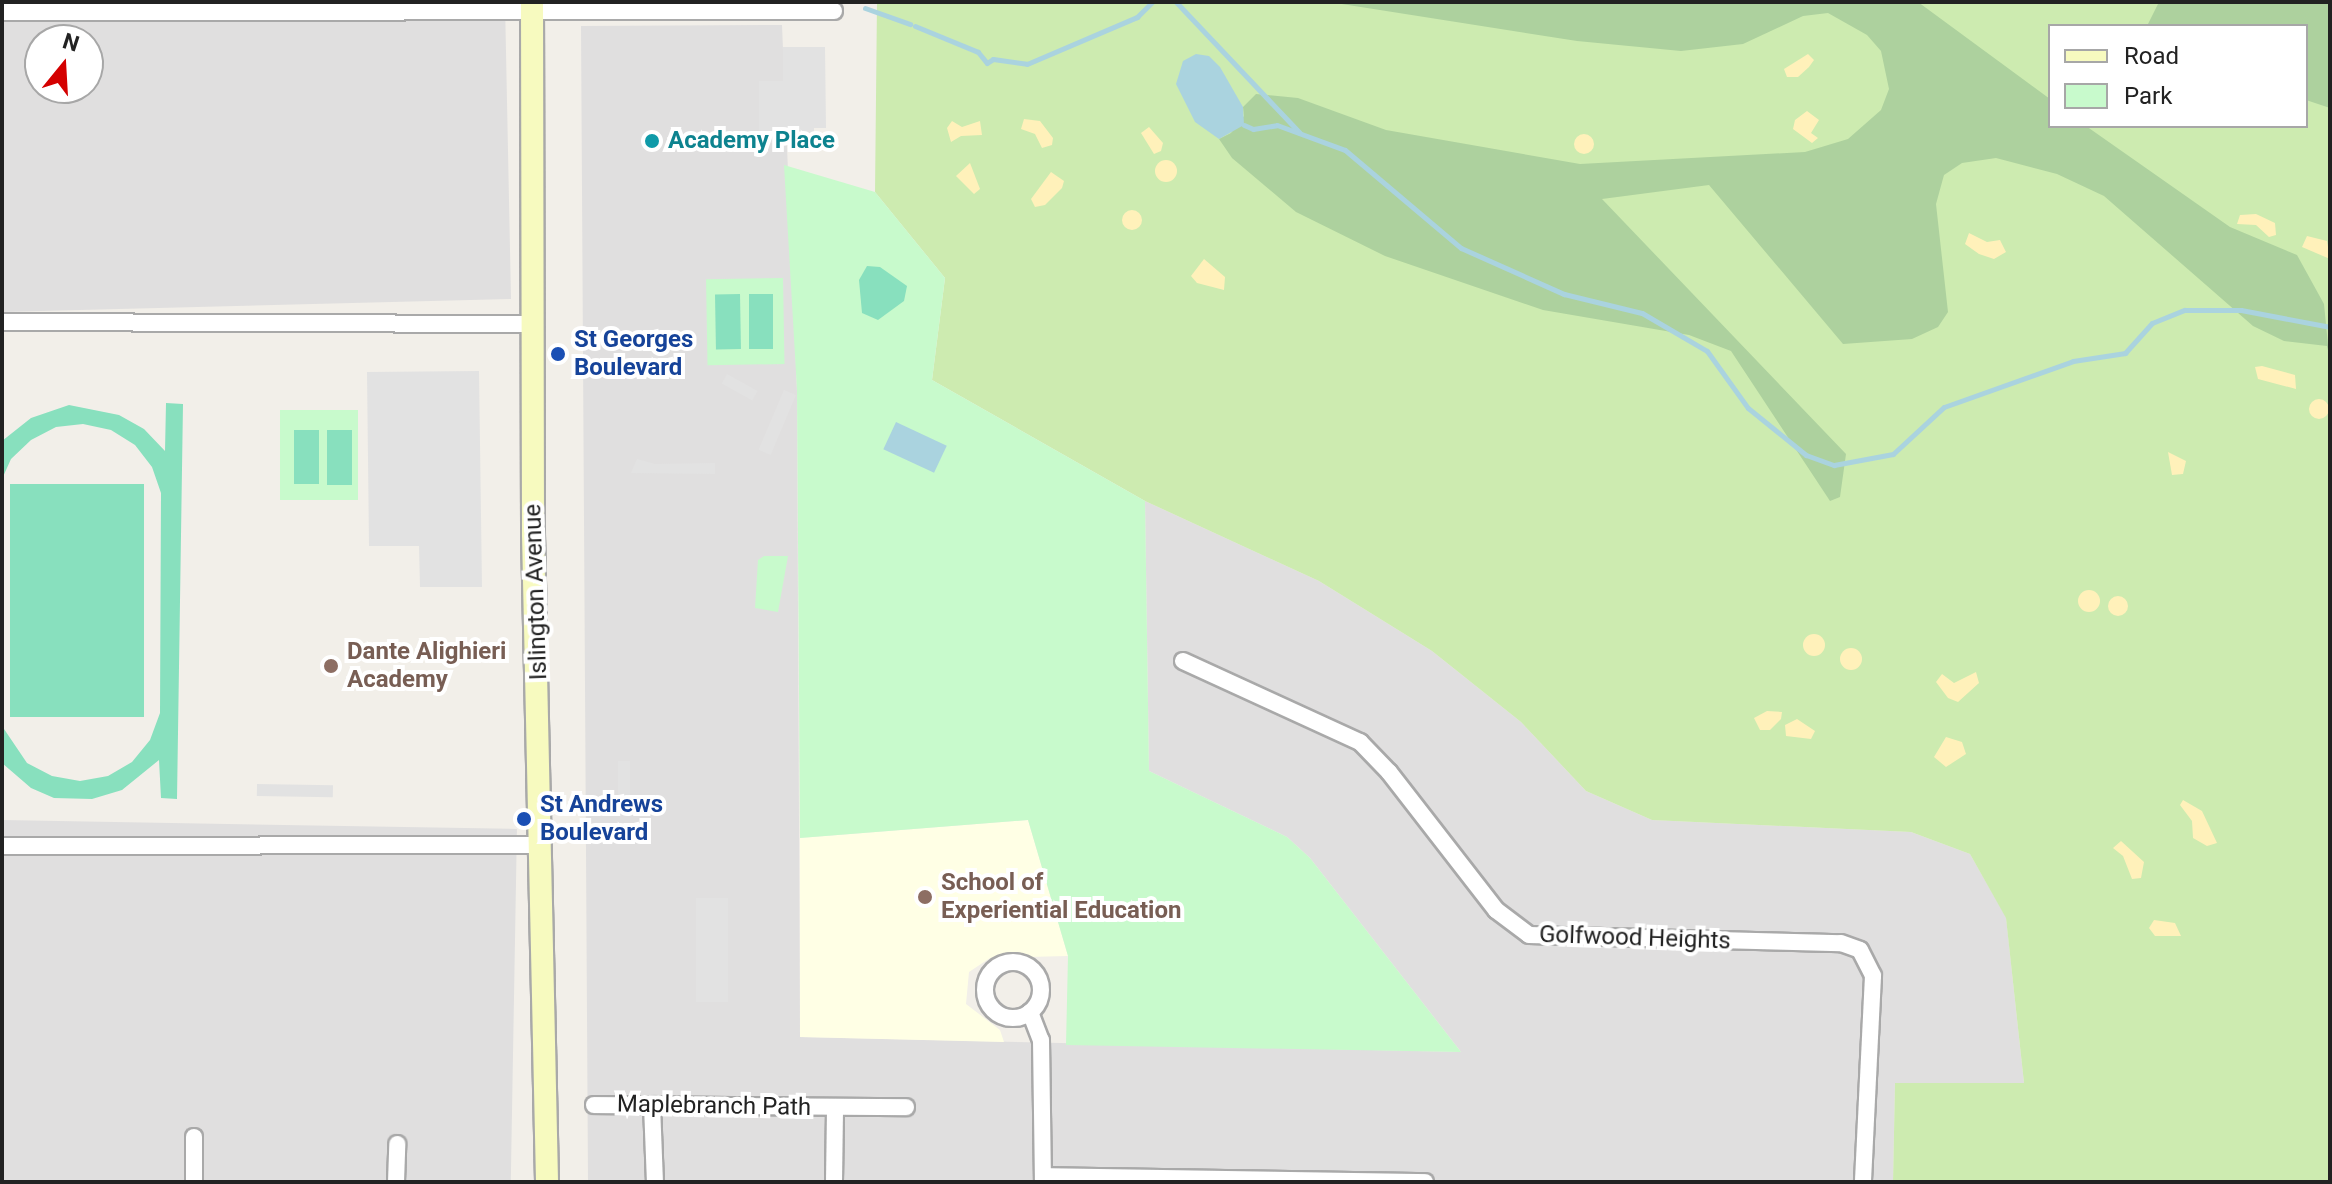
<!DOCTYPE html>
<html>
<head>
<meta charset="utf-8">
<style>
  body { margin:0 }
  #map { position:relative; width:2332px; height:1184px; overflow:hidden; background:#f2efe9; font-family:Roboto,sans-serif }
  div>[style] { position:absolute }
  [style*='--x'] { left:calc(var(--x)*1px); top:calc(var(--y)*1px); width:calc(var(--w)*1px); rotate:calc(var(--a)*1deg) }
  .residential>* { inset:0; background:#e0dfdf; transform-origin:0 0 }
  .education>* { inset:0; background:#ffffe5 }
  .grass>* { inset:0; background:#cdebb0 }
  .forest>* { inset:0; background:#add19e }
  .sand>* { inset:0; background:#fff1ba }
  .round { border-radius:50% }
  .park>* { inset:0; background:#c8facc; transform-origin:0 0 }
  .pitch>* { inset:0; background:#88e0be; transform-origin:0 0 }
  .parking>* { inset:0; background:#e2e2e2; transform-origin:0 0 }
  .water>* { inset:0; background:#aad3df; transform-origin:0 0 }
  .stream>* { height:5px; margin:-2.5px; padding:0 2.5px; transform-origin:2.5px; border-radius:2.5px; background:#aad3df }
  .roads { filter:drop-shadow(2px 0 #a9a9a9) drop-shadow(-2px 0 #a9a9a9) drop-shadow(0 2px #a9a9a9) drop-shadow(0 -2px #a9a9a9) }
  .street>* { height:16px; margin:-8px; padding:0 8px; transform-origin:8px; border-radius:8px; background:#fff }
  .street>.ring { margin:-8px; padding:0; box-sizing:content-box; background:none; border:16px solid #fff; border-radius:50% }
  .secondary>* { height:22px; margin:-11px; padding:0 11px; transform-origin:11px; border-radius:11px; background:#f7fabf }
  .dots>* { width:22px; height:22px; translate:-50% -50%; box-sizing:border-box; border:4px solid #fff; border-radius:50% }
  span { translate:-50% -50%; white-space:nowrap; text-align:center; line-height:1.15; -webkit-text-stroke:8px #fff; paint-order:stroke }
  .culture-label { font-size:24px; color:#0d838f; font-weight:700 }
  .left { translate:0 -50%; text-align:left }
  .transit-label { font-size:24px; color:#164399; font-weight:700 }
  .street-label { font-size:24px; color:#222 }
  .education-label { font-size:24px; color:#785e54; font-weight:700 }
  .frame { position:absolute; inset:0; border:4px solid #222; pointer-events:none }
  .legend { position:absolute; left:2048px; top:24px; width:260px; height:104px; box-sizing:border-box; background:#fff; border:2px solid #a7a7a7; margin:0; padding:10px 14px; list-style:none; font-size:24px; color:#222 }
  .legend li { display:flex; align-items:center; gap:16px; height:40px }
  .legend b { width:40px; border:2px solid #a7a7a7 }
  .north { position:absolute; left:24px; top:24px; width:80px; height:80px; box-sizing:border-box; background:#fff; border:2px solid #a7a7a7; border-radius:50%; rotate:18deg; font-size:22px; font-weight:700; line-height:32px; text-align:center; color:#222 }
  .north::after { content:''; display:block; margin:auto; width:28px; height:36px; background:#d40000; clip-path:polygon(50% 0,100% 100%,50% 72%,0 100%) }
</style>
</head>
<body>
<div id="map">
  <div class="residential">
    <i style="clip-path:polygon(evenodd,2px 2px,505px 2px,511px 299px,2px 312px,2px 2px,40px 40px,88px 40px,88px 88px,40px 88px,40px 40px)"></i>
    <i style="clip-path:polygon(782px 25px,797px 390px,800px 1037px,1461px 1052px,1310px 858px,1287px 837px,1149px 771px,1145px 501px,1319px 581px,1432px 651px,1521px 722px,1586px 791px,1652px 820px,1911px 832px,1970px 854px,2006px 917px,2024px 1083px,1895px 1083px,1893px 1182px,588px 1182px,581px 26px)"></i>
    <i style="left:2px;top:820px;width:515px;height:362px;rotate:1deg"></i>
  </div>
  <div class="education">
    <i style="clip-path:polygon(1028px 820px,1068px 956px,990px 958px,969px 972px,966px 1004px,1000px 1030px,1004px 1042px,800px 1037px,800px 838px)"></i>
  </div>
  <div class="grass">
    <i style="clip-path:polygon(evenodd,877px 2px,2330px 2px,2330px 1182px,1893px 1182px,1895px 1083px,2024px 1083px,2006px 918px,1970px 854px,1911px 832px,1652px 820px,1586px 791px,1521px 722px,1432px 651px,1319px 581px,1145px 501px,932px 380px,945px 278px,875px 192px,877px 2px,2050px 26px,2306px 26px,2306px 126px,2050px 126px,2050px 26px)"></i>
  </div>
  <div class="forest">
    <i style="clip-path:polygon(1329px 2px,1918px 2px,2050px 99px,2050px 126px,2086px 126px,2230px 227px,2297px 255px,2324px 304px,2329px 355px,2327px 346px,2284px 341px,2253px 326px,2104px 196px,2057px 174px,1996px 158px,1962px 163px,1944px 175px,1936px 204px,1948px 312px,1938px 327px,1912px 339px,1843px 344px,1709px 185px,1602px 199px,1846px 454px,1840px 497px,1830px 501px,1731px 351px,1689px 335px,1543px 310px,1385px 256px,1296px 212px,1232px 158px,1219px 139px,1231px 133px,1244px 116px,1243px 107px,1256px 94px,1298px 98px,1386px 130px,1580px 164px,1805px 152px,1848px 139px,1881px 110px,1889px 89px,1881px 51px,1867px 35px,1828px 13px,1803px 16px,1743px 44px,1681px 51px,1577px 41px)"></i>
    <i style="clip-path:polygon(2159px 2px,2330px 2px,2330px 108px,2306px 100px,2306px 26px,2147px 26px)"></i>
  </div>
  <div class="sand">
    <i style="clip-path:polygon(1808px 54px,1814px 60px,1809px 67px,1798px 77px,1787px 77px,1784px 69px)"></i>
    <i style="clip-path:polygon(1807px 111px,1819px 120px,1811px 133px,1818px 138px,1812px 143px,1793px 129px,1795px 120px)"></i>
    <i style="clip-path:polygon(1024px 119px,1040px 121px,1053px 138px,1052px 145px,1042px 148px,1035px 134px,1021px 129px)"></i>
    <i style="clip-path:polygon(952px 121px,962px 127px,980px 121px,982px 135px,961px 136px,951px 142px,947px 128px)"></i>
    <i style="clip-path:polygon(1149px 127px,1163px 143px,1161px 151px,1154px 154px,1141px 133px)"></i>
    <i class="round" style="left:1574px;top:134px;width:20px;height:20px"></i>
    <i class="round" style="left:1155px;top:160px;width:22px;height:22px"></i>
    <i style="clip-path:polygon(970px 163px,980px 189px,974px 194px,956px 176px)"></i>
    <i style="clip-path:polygon(1051px 172px,1064px 181px,1062px 188px,1045px 205px,1035px 207px,1031px 199px)"></i>
    <i class="round" style="left:1122px;top:210px;width:20px;height:20px"></i>
    <i style="clip-path:polygon(2256px 214px,2275px 223px,2276px 235px,2269px 237px,2256px 225px,2237px 224px,2240px 215px)"></i>
    <i style="clip-path:polygon(1969px 233px,1987px 242px,2000px 240px,2006px 252px,1994px 259px,1979px 254px,1965px 244px)"></i>
    <i style="clip-path:polygon(2307px 236px,2327px 241px,2330px 259px,2302px 247px)"></i>
    <i style="clip-path:polygon(1204px 259px,1225px 277px,1224px 290px,1197px 283px,1191px 276px)"></i>
    <i style="clip-path:polygon(2262px 366px,2295px 375px,2296px 389px,2258px 379px,2255px 367px)"></i>
    <i class="round" style="left:2309px;top:399px;width:20px;height:20px"></i>
    <i style="clip-path:polygon(2168px 452px,2186px 461px,2183px 474px,2172px 475px)"></i>
    <i class="round" style="left:2078px;top:590px;width:22px;height:22px"></i>
    <i class="round" style="left:2108px;top:596px;width:20px;height:20px"></i>
    <i class="round" style="left:1803px;top:634px;width:22px;height:22px"></i>
    <i class="round" style="left:1840px;top:648px;width:22px;height:22px"></i>
    <i style="clip-path:polygon(1976px 672px,1979px 683px,1958px 702px,1948px 698px,1936px 682px,1942px 674px,1954px 683px)"></i>
    <i style="clip-path:polygon(1767px 711px,1782px 712px,1781px 719px,1770px 730px,1760px 730px,1754px 718px)"></i>
    <i style="clip-path:polygon(1797px 719px,1815px 731px,1811px 739px,1786px 736px,1785px 725px)"></i>
    <i style="clip-path:polygon(1946px 737px,1962px 742px,1966px 754px,1946px 767px,1934px 757px)"></i>
    <i style="clip-path:polygon(2183px 800px,2202px 811px,2217px 843px,2207px 846px,2193px 838px,2192px 821px,2180px 805px)"></i>
    <i style="clip-path:polygon(2121px 841px,2144px 862px,2141px 878px,2132px 879px,2123px 856px,2113px 848px)"></i>
    <i style="clip-path:polygon(2154px 920px,2175px 923px,2181px 936px,2155px 936px,2149px 928px)"></i>
  </div>
  <div class="park">
    <i style="clip-path:polygon(784px 165px,875px 192px,945px 278px,932px 380px,1145px 501px,1149px 771px,1287px 837px,1310px 858px,1461px 1052px,1066px 1045px,1068px 956px,1028px 820px,800px 838px,797px 390px)"></i>
    <i style="left:783px;top:278px;width:86px;height:77px;rotate:89deg"></i>
    <i style="left:280px;top:410px;width:78px;height:90px"></i>
    <i style="clip-path:polygon(764px 556px,788px 556px,778px 612px,755px 608px,758px 560px)"></i>
  </div>
  <div class="pitch">
    <i style="clip-path:polygon(867px 266px,880px 267px,907px 286px,904px 301px,878px 320px,862px 313px,859px 280px)"></i>
    <i style="left:740px;top:294px;width:55px;height:25px;rotate:89deg"></i>
    <i style="left:749px;top:294px;width:24px;height:55px"></i>
    <i style="clip-path:polygon(166px 403px,183px 404px,177px 799px,161px 798px,159px 760px,122px 790px,92px 799px,54px 798px,31px 788px,2px 763px,2px 726px,27px 763px,52px 776px,80px 781px,108px 776px,132px 762px,150px 740px,160px 713px,161px 493px,152px 467px,135px 445px,111px 430px,83px 424px,56px 427px,31px 440px,11px 459px,2px 479px,2px 441px,31px 418px,69px 405px,119px 415px,144px 429px,165px 451px)"></i>
    <i style="left:294px;top:430px;width:25px;height:54px"></i>
    <i style="left:327px;top:430px;width:25px;height:55px"></i>
    <i style="left:144px;top:484px;width:233px;height:134px;rotate:90deg"></i>
  </div>
  <div class="parking">
    <i style="clip-path:polygon(783px 47px,825px 47px,826px 128px,814px 128px,814px 143px,759px 143px,759px 81px,783px 81px)"></i>
    <i style="clip-path:polygon(479px 371px,482px 587px,420px 587px,419px 546px,369px 546px,367px 372px)"></i>
    <i style="left:727px;top:374px;width:35px;height:11px;rotate:29deg"></i>
    <i style="left:784px;top:390px;width:13px;height:65px;rotate:23deg"></i>
    <i style="clip-path:polygon(637px 459px,655px 464px,715px 463px,715px 474px,631px 473px)"></i>
    <i style="left:618px;top:761px;width:12px;height:36px"></i>
    <i style="left:257px;top:784px;width:76px;height:12px;rotate:1deg"></i>
    <i style="left:696px;top:898px;width:32px;height:104px"></i>
  </div>
  <div class="water">
    <i style="clip-path:polygon(1196px 54px,1209px 56px,1220px 67px,1243px 107px,1244px 125px,1219px 139px,1195px 122px,1176px 84px,1183px 61px)"></i>
    <i style="left:896px;top:422px;width:56px;height:30px;rotate:25deg"></i>
  </div>
  <div class="stream">
    <i style="--x:1176;--y:2;--w:180;--a:46.6"></i>
    <i style="--x:865;--y:8;--w:48;--a:19.6"></i>
    <i style="--x:915;--y:26;--w:68;--a:22.4"></i>
    <i style="--x:978;--y:52;--w:14;--a:51"></i>
    <i style="--x:987;--y:63;--w:7;--a:-34"></i>
    <i style="--x:993;--y:59;--w:34;--a:8"></i>
    <i style="--x:1027;--y:64;--w:120;--a:-23.1"></i>
    <i style="--x:1137;--y:17;--w:21;--a:-45"></i>
    <i style="--x:1244;--y:125;--w:10;--a:24"></i>
    <i style="--x:1253;--y:129;--w:24;--a:-9"></i>
    <i style="--x:1277;--y:125;--w:72;--a:20.2"></i>
    <i style="--x:1345;--y:150;--w:152;--a:40.2"></i>
    <i style="--x:1461;--y:248;--w:113;--a:24.1"></i>
    <i style="--x:1564;--y:294;--w:80;--a:13.7"></i>
    <i style="--x:1642;--y:313;--w:75;--a:30.3"></i>
    <i style="--x:1707;--y:351;--w:70;--a:54.3"></i>
    <i style="--x:1748;--y:408;--w:75;--a:39"></i>
    <i style="--x:1806;--y:455;--w:30;--a:20"></i>
    <i style="--x:1834;--y:465;--w:60;--a:-10.6"></i>
    <i style="--x:1893;--y:454;--w:69;--a:-42.7"></i>
    <i style="--x:1944;--y:407;--w:137;--a:-19.6"></i>
    <i style="--x:2073;--y:361;--w:53;--a:-8.7"></i>
    <i style="--x:2125;--y:353;--w:40;--a:-48"></i>
    <i style="--x:2152;--y:323;--w:35;--a:-22"></i>
    <i style="--x:2185;--y:310;--w:56;--a:0"></i>
    <i style="--x:2241;--y:310;--w:91;--a:10.8"></i>
  </div>
  <div class="roads">
    <div class="street">
      <i style="--x:2;--y:12;--w:832;--a:-0.07"></i>
      <i style="--x:2;--y:322;--w:532;--a:0.22"></i>
      <i style="--x:1183;--y:661;--w:195;--a:24.6"></i>
      <i style="--x:1360;--y:742;--w:42;--a:46"></i>
      <i style="--x:1389;--y:772;--w:175;--a:52.2"></i>
      <i style="--x:1496;--y:910;--w:41;--a:37.1"></i>
      <i style="--x:1529;--y:935;--w:312;--a:1.5"></i>
      <i style="--x:1841;--y:943;--w:20;--a:20"></i>
      <i style="--x:1860;--y:950;--w:29;--a:63"></i>
      <i style="--x:1873;--y:976;--w:206;--a:92.8"></i>
      <i style="--x:2;--y:846;--w:537;--a:-0.11"></i>
      <i class="ring" style="left:985px;top:962px;width:40px;height:40px"></i>
      <i style="--x:1030;--y:1012;--w:30;--a:69"></i>
      <i style="--x:1041;--y:1040;--w:142;--a:89.2"></i>
      <i style="--x:594;--y:1105;--w:312;--a:0.4"></i>
      <i style="--x:652;--y:1105;--w:77;--a:87.8"></i>
      <i style="--x:1043;--y:1176;--w:382;--a:0.9"></i>
      <i style="--x:194;--y:1182;--w:45;--a:-90"></i>
      <i style="--x:396;--y:1182;--w:38;--a:-88"></i>
      <i style="--x:834;--y:1182;--w:74;--a:-89.2"></i>
    </div>
    <div class="secondary">
      <i style="--x:532;--y:2;--w:532;--a:89.89"></i>
      <i style="--x:533;--y:534;--w:648;--a:88.76"></i>
    </div>
  </div>
  <div class="dots">
    <i style="left:652px;top:141px;background:#0f9aa8"></i>
    <i style="left:558px;top:354px;background:#1a4fb4"></i>
    <i style="left:331px;top:666px;background:#8d6e63"></i>
    <i style="left:524px;top:819px;background:#1a4fb4"></i>
    <i style="left:925px;top:897px;background:#8d6e63"></i>
  </div>
  <div class="culture-label">
    <span class="left" style="left:668px;top:141px">Academy Place</span>
  </div>
  <div class="transit-label">
    <span class="left" style="left:574px;top:354px">St Georges<br>Boulevard</span>
    <span class="left" style="left:540px;top:819px">St Andrews<br>Boulevard</span>
  </div>
  <div class="street-label">
    <span style="left:536px;top:592px;rotate:-92deg">Islington Avenue</span>
    <span style="left:1635px;top:938px;rotate:2deg">Golfwood Heights</span>
    <span style="left:714px;top:1106px;rotate:1deg">Maplebranch Path</span>
  </div>
  <div class="education-label">
    <span class="left" style="left:347px;top:666px">Dante Alighieri<br>Academy</span>
    <span class="left" style="left:941px;top:897px">School of<br>Experiential Education</span>
  </div>
  <div class="frame"></div>
  <ul class="legend">
  <li><b style="height:10px;background:#f7fabf"></b>Road</li>
  <li><b style="height:22px;background:#c8facc"></b>Park</li>
  </ul>
  <div class="north">N</div>
</div>
</body>
</html>
